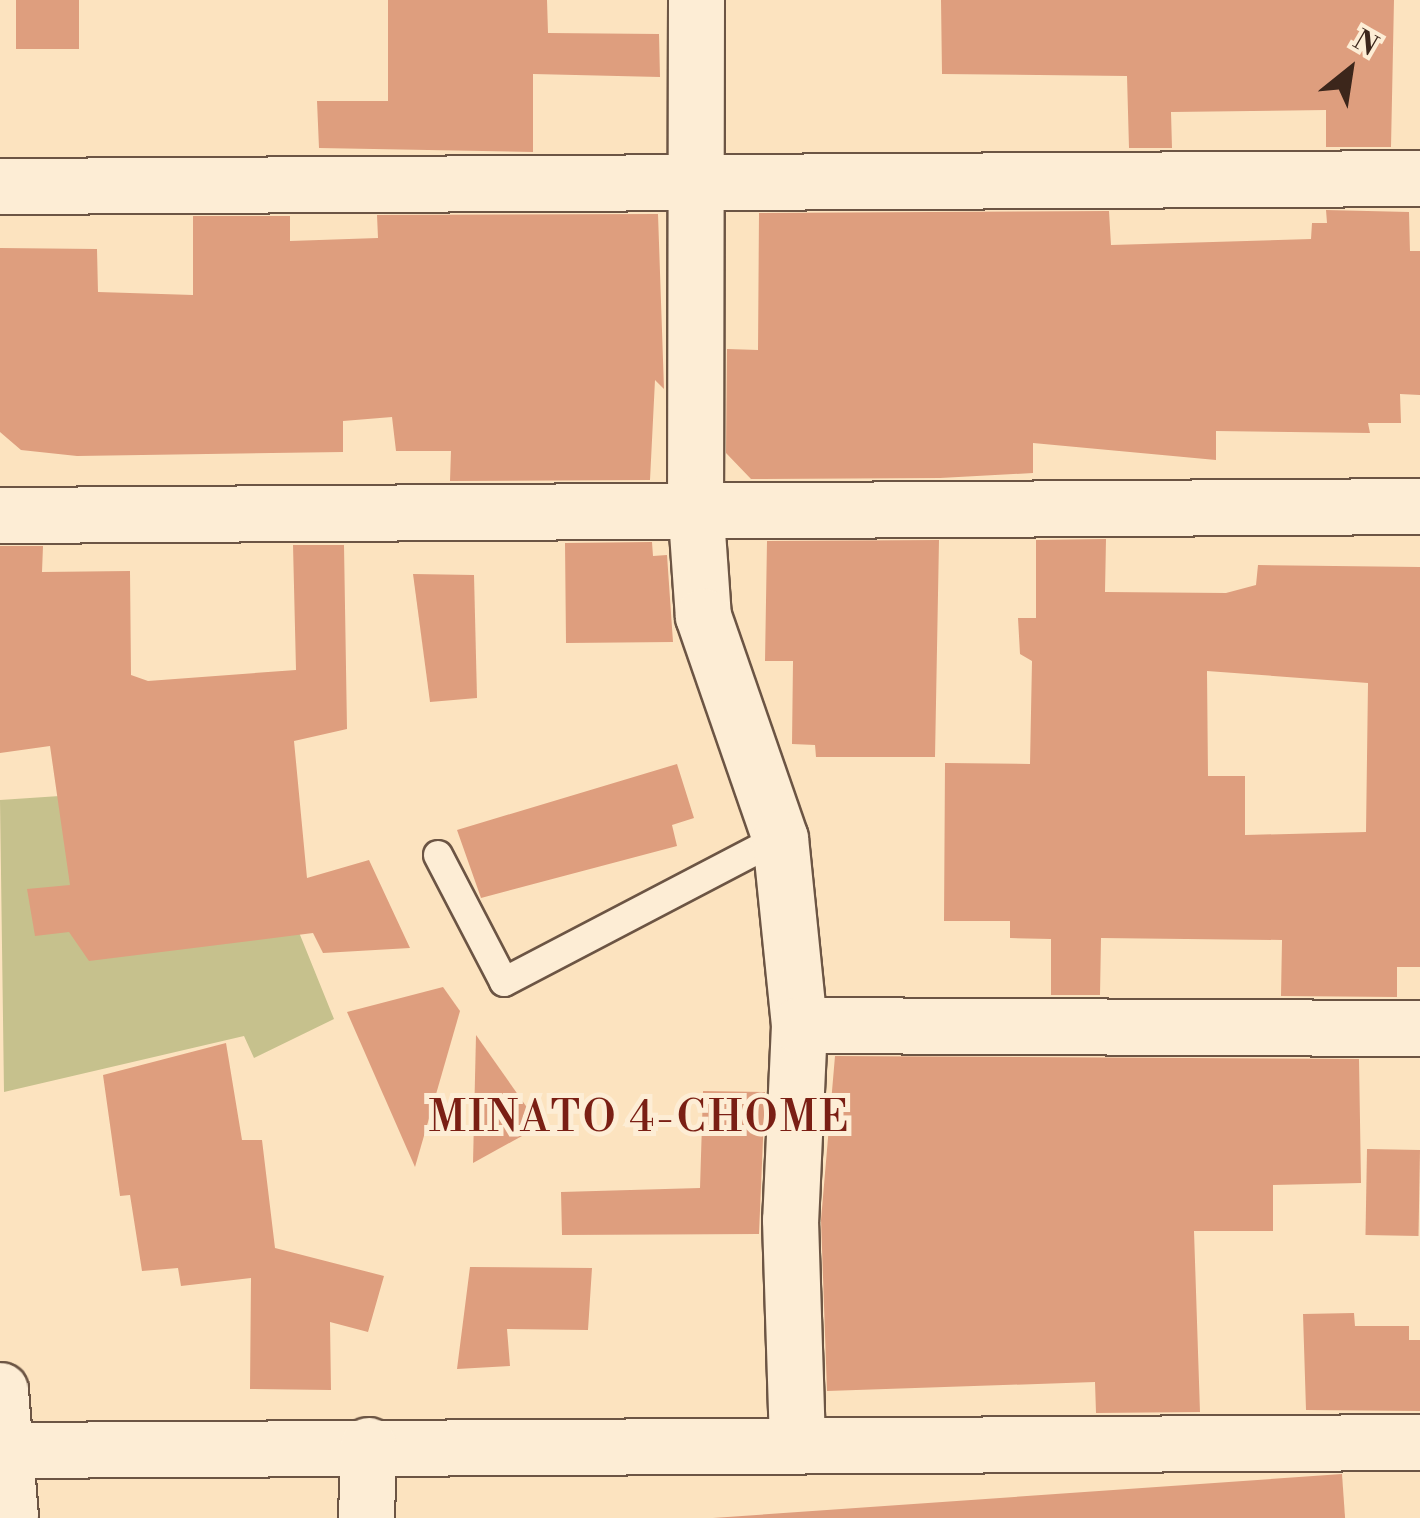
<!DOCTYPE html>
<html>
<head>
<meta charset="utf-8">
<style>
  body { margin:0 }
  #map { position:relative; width:1420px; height:1518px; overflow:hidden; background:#fce3bf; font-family:"Libre Bodoni",serif }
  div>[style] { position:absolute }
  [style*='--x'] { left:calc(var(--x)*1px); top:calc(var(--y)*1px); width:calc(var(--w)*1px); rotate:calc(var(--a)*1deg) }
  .green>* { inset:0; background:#c6c18d }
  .building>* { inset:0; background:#de9e7e; transform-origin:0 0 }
  .roads { filter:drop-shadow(2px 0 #6c5544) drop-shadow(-2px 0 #6c5544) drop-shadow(0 2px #6c5544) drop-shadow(0 -2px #6c5544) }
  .lane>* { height:28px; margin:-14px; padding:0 14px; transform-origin:14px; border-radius:14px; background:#fdedd5 }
  .street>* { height:55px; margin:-27.5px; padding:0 27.5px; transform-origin:27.5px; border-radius:27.5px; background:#fdedd5 }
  span { translate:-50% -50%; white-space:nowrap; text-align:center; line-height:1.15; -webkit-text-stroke:10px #fdedd5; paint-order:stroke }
  .neighbourhood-label { font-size:42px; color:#7a1f14; letter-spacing:2.5px }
  .north { position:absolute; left:1300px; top:20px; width:100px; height:100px; -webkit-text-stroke:8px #fdedd5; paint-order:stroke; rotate:30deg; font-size:28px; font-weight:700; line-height:40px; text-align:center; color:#3c261b }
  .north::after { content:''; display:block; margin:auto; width:35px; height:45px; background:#3c261b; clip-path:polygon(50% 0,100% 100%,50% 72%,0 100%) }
</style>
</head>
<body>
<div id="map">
  <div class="green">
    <i style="clip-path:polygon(239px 784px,334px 1019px,254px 1058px,244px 1036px,4px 1092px,0 800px)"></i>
  </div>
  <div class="building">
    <i style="left:16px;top:0;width:63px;height:49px"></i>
    <i style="clip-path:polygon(388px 0,547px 0,548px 33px,659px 34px,660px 77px,533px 74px,533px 152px,319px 148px,317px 101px,388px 101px)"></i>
    <i style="clip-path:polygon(941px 0,1394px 0,1391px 147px,1326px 147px,1326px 110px,1171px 112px,1172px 148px,1129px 148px,1127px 76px,942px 74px)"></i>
    <i style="clip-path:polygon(1326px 210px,1409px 212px,1410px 251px,1420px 251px,1420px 395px,1400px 394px,1401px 423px,1368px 423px,1370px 433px,1216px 431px,1216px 460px,1033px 443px,1033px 473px,940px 478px,751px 479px,726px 453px,727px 349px,758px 350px,759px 213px,1109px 211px,1111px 245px,1311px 239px,1312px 223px,1327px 223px)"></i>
    <i style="clip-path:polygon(658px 214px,664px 389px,655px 380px,650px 480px,450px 481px,451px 451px,396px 451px,392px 417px,343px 421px,343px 452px,77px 456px,21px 450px,0 432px,0 248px,97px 249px,98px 292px,193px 295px,193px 216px,290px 216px,290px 241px,378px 238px,377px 215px)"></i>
    <i style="clip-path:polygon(evenodd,1106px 539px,1105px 592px,1226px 593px,1256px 585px,1258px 565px,1420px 567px,1420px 967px,1397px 967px,1397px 997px,1281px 996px,1282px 940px,1101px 938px,1100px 995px,1051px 995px,1051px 939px,1010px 938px,1010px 921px,944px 921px,945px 763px,1030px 764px,1032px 661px,1020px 654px,1018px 618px,1036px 618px,1036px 540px,1106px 539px,1207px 671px,1368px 683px,1366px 832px,1245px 835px,1245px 776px,1208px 776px,1207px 671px)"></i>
    <i style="clip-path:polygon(939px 540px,935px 757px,816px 757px,815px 745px,792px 744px,793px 661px,765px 661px,767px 541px)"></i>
    <i style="clip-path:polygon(652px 542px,653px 556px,667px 555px,673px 642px,566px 643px,565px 543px)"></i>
    <i style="clip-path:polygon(293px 545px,344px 545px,347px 729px,294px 741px,307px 878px,369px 860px,410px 948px,323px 953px,313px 933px,89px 961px,69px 932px,35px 936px,27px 889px,70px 885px,50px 746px,0 753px,0 546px,43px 546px,42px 572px,130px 571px,131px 675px,148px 681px,296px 670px)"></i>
    <i style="clip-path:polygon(413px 574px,474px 575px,477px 698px,430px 702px)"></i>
    <i style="clip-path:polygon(677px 764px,694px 818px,672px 825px,677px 846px,481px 898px,457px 830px)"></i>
    <i style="clip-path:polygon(443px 987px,460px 1011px,415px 1167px,347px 1012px)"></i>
    <i style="clip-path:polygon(476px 1035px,540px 1126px,473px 1163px)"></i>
    <i style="clip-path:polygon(226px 1043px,242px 1140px,262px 1140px,275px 1248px,384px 1276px,368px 1332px,330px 1322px,331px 1390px,250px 1389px,251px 1278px,181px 1286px,178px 1268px,142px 1271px,130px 1195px,120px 1196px,103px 1075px)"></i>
    <i style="clip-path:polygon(835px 1056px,1359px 1059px,1361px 1183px,1273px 1185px,1273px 1231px,1194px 1231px,1200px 1412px,1096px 1413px,1095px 1382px,827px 1391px,821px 1220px)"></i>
    <i style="clip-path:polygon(703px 1091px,765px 1092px,759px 1234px,562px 1235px,561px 1192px,700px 1188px)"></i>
    <i style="left:1367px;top:1149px;width:53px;height:86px;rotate:1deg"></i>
    <i style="clip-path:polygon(470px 1267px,592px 1268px,588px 1330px,507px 1329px,510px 1366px,457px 1369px)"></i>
    <i style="clip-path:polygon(1354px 1313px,1355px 1326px,1409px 1326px,1409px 1340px,1420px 1340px,1420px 1411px,1306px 1410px,1303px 1314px)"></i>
    <i style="left:1342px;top:1474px;width:44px;height:718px;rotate:86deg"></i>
  </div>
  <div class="roads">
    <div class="lane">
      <i style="--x:438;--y:855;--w:143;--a:62.5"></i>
      <i style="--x:504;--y:982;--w:311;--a:-27.6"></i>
    </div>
    <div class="street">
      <i style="--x:696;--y:0;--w:503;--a:90.11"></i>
      <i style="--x:695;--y:503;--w:113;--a:86"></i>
      <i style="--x:703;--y:616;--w:235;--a:70.9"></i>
      <i style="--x:780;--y:838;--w:188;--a:84.2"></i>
      <i style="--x:799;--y:1025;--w:195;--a:92.6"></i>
      <i style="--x:790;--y:1220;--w:224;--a:88.2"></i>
      <i style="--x:0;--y:186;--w:1420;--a:-0.32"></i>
      <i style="--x:0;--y:515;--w:1420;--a:-0.36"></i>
      <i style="--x:799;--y:1025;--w:621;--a:0.28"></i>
      <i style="--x:0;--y:1390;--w:128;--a:85.5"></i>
      <i style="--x:0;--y:1450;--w:1420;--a:-0.32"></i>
      <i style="--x:366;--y:1518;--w:73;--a:-88.4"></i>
    </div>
  </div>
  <div class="neighbourhood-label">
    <span style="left:640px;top:1119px">MINATO 4-CHOME</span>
  </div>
  <div class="north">N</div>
</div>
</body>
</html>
